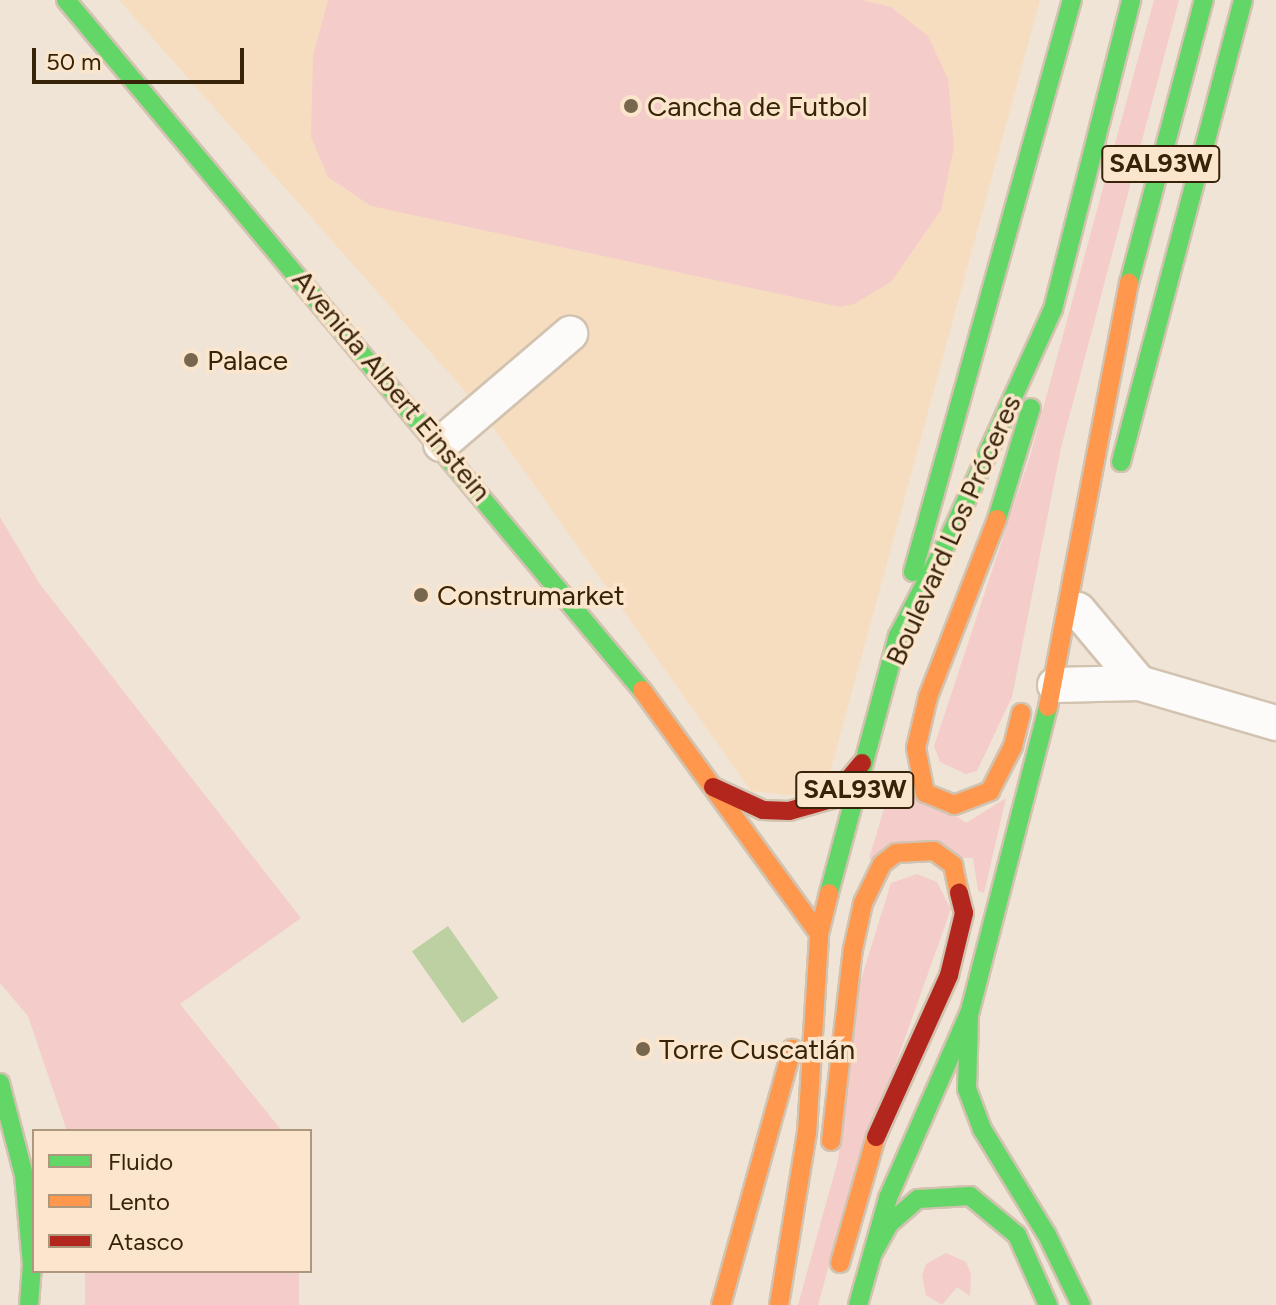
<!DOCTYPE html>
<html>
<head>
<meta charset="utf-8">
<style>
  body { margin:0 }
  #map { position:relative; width:1276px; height:1305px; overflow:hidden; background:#f0e4d6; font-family:Figtree,sans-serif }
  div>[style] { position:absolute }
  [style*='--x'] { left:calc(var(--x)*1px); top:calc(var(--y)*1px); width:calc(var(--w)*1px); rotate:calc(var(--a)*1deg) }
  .built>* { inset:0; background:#f6ddc0 }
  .green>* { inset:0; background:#f4ccca; transform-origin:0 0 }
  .water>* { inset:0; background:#bcd0a1; transform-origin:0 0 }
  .roads { filter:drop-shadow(2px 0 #d2c3b0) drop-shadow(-2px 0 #d2c3b0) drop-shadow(0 2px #d2c3b0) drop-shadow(0 -2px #d2c3b0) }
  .street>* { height:34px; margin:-17px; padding:0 17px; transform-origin:17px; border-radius:17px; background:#fdfbf9 }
  .fast>* { height:18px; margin:-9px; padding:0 9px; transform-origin:9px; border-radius:9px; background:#63d668 }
  .slow>* { height:18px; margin:-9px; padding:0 9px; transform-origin:9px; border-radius:9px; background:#ff974d }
  .jam>* { height:18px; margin:-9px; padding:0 9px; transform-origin:9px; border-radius:9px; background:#b3261e }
  .dots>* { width:22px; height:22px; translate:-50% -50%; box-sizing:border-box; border:4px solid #fbe5cc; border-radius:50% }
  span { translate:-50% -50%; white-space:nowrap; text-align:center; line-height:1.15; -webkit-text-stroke:7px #fbe5cc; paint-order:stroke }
  .shield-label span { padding:2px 6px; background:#fbe5cc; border:2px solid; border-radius:6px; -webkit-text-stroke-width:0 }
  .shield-label { font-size:26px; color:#372307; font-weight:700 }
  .poi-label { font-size:28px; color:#372307 }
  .left { translate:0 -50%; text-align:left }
  .street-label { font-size:28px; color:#372307 }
  .legend { position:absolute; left:32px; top:1129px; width:280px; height:144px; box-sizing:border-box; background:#fbe5cc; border:2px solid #ad977d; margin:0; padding:10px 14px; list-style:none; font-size:24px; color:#372307 }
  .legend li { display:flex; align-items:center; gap:16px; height:40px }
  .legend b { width:40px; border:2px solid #ad977d }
  .scale { position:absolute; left:32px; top:48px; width:212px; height:36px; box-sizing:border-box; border:4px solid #372307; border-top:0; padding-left:10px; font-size:24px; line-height:28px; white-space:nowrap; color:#372307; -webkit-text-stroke:6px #fbe5cc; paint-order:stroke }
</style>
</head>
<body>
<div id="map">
  <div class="built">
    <i style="clip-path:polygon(119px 0,1040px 0,828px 780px,806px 797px,751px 791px,478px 406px)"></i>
  </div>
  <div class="green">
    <i style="clip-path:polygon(328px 0,862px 0,891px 7px,928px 36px,948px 79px,954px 147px,941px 210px,891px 282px,854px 304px,840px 307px,371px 206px,328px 177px,311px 137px,313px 56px)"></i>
    <i style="clip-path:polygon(1154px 0,1179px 0,1061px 448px,1012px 697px,977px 771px,966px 774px,940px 762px,934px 746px,1031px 453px)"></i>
    <i style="clip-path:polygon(0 517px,39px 583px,301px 918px,180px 1004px,282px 1131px,67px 1131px,28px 1016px,0 983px)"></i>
    <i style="clip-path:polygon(895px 772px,966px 823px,1006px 798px,984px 893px,978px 891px,973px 858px,869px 859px)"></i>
    <i style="clip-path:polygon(917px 874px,937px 882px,951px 909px,846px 1203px,818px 1305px,798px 1305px,838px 1160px,859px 986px,891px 883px)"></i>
    <i style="clip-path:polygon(946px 1253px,966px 1262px,971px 1274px,970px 1296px,957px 1287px,942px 1305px,926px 1295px,922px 1276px,926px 1264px)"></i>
    <i style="left:85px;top:1271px;width:214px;height:34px"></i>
  </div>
  <div class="water">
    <i style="left:448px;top:926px;width:88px;height:44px;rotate:55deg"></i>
  </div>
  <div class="roads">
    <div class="street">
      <i style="--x:441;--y:444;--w:170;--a:-40.5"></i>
      <i style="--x:1078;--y:610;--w:95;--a:50.1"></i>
      <i style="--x:1055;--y:685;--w:84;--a:-1.4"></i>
      <i style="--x:1139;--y:683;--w:143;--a:16.3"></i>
    </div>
    <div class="fast">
      <i style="--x:66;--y:0;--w:899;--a:50.15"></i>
      <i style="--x:1129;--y:283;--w:293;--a:-75.2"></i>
      <i style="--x:1121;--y:462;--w:478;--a:-75.2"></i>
      <i style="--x:997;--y:519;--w:116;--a:-73"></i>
      <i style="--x:913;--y:572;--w:594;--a:-74.47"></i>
      <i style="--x:829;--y:893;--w:266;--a:-75"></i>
      <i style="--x:898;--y:636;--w:113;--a:-62.5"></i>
      <i style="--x:950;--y:536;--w:249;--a:-65.6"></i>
      <i style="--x:1053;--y:309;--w:319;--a:-75.8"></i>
      <i style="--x:969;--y:1017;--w:72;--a:91.6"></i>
      <i style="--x:967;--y:1089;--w:43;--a:69.4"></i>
      <i style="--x:982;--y:1129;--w:124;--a:58.5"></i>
      <i style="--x:1047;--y:1235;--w:78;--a:64.1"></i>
      <i style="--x:0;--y:1083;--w:95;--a:75.4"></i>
      <i style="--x:24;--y:1175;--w:90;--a:84.9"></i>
      <i style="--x:32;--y:1265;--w:40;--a:94.3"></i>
      <i style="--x:873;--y:1253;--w:33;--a:-61"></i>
      <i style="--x:889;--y:1224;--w:38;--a:-41"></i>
      <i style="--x:918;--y:1199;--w:52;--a:-3.3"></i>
      <i style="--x:970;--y:1196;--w:61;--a:39.7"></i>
      <i style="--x:1017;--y:1235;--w:77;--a:66.1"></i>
      <i style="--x:858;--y:1305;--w:111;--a:-74.3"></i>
      <i style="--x:888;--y:1198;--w:204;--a:-66.3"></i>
      <i style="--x:970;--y:1011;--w:314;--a:-75.6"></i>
    </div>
    <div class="slow">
      <i style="--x:997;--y:519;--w:191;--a:111.2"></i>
      <i style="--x:928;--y:697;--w:52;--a:103.2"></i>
      <i style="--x:916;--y:748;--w:46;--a:78.7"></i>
      <i style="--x:925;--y:793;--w:31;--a:22"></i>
      <i style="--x:954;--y:805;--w:39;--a:-21"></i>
      <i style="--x:990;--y:791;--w:51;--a:-62.9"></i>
      <i style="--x:1013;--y:746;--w:34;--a:-76"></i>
      <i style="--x:642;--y:690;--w:301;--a:54"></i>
      <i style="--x:1048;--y:707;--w:432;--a:-79.2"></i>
      <i style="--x:831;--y:1141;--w:193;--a:-83.5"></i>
      <i style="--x:853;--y:949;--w:47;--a:-77.7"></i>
      <i style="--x:863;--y:903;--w:43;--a:-64"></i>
      <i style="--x:882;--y:864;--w:18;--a:-38"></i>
      <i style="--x:896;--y:853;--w:38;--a:-3"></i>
      <i style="--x:934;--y:851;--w:24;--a:36"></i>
      <i style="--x:953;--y:865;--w:29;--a:78"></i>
      <i style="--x:840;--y:1263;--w:131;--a:-74.1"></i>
      <i style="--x:721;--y:1305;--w:266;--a:-74.5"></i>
      <i style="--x:779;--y:1305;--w:174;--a:-80.8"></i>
      <i style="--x:807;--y:1133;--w:199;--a:-86.5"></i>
      <i style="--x:819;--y:934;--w:42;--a:-76.3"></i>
    </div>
    <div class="jam">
      <i style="--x:713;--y:787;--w:55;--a:24.7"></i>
      <i style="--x:763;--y:810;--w:26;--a:2"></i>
      <i style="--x:789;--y:811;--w:45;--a:-15.6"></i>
      <i style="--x:832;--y:799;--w:47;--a:-50.2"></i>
      <i style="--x:876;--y:1137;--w:178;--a:-65.7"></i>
      <i style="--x:949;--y:975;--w:64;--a:-76.4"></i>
      <i style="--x:964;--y:913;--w:21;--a:-104"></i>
    </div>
  </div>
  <div class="dots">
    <i style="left:631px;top:106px;background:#78674f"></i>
    <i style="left:191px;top:360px;background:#78674f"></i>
    <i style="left:421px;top:595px;background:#78674f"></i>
    <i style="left:643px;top:1049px;background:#78674f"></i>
  </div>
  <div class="shield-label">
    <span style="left:1161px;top:164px">SAL93W</span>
    <span style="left:855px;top:790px">SAL93W</span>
  </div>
  <div class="poi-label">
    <span class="left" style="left:647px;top:106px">Cancha de Futbol</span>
    <span class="left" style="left:207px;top:360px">Palace</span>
    <span class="left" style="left:437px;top:595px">Construmarket</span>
    <span class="left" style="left:659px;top:1049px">Torre Cuscatlán</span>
  </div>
  <div class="street-label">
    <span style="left:392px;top:385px;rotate:50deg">Avenida Albert Einstein</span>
    <span style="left:953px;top:530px;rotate:-66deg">Boulevard Los Próceres</span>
  </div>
  <ul class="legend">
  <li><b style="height:10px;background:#63d668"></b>Fluido</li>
  <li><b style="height:10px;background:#ff974d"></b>Lento</li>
  <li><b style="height:10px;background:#b3261e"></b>Atasco</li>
  </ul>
  <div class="scale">50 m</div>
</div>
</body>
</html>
